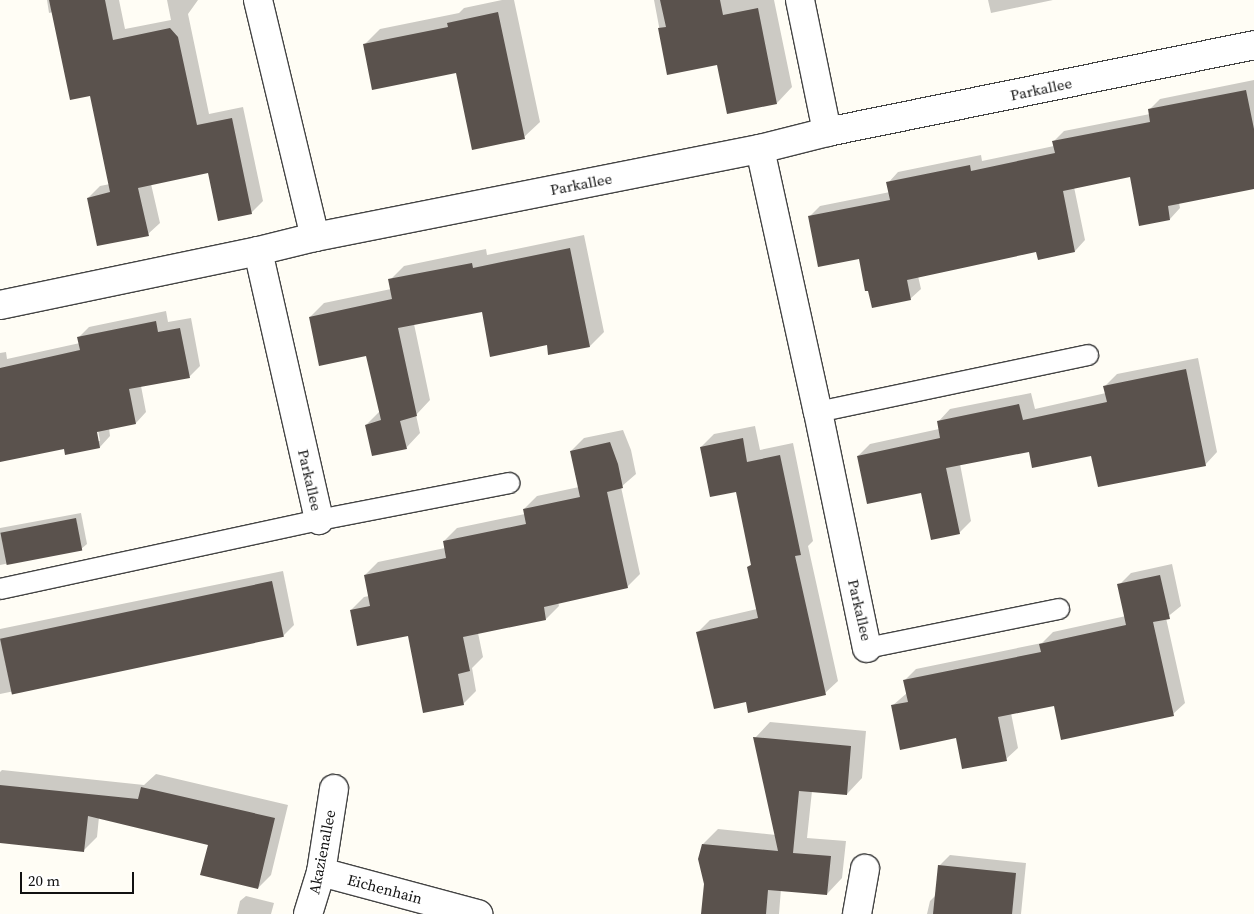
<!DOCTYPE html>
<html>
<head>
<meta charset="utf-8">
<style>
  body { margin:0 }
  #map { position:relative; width:1254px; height:914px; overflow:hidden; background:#fffdf5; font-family:"Source Serif 4",serif }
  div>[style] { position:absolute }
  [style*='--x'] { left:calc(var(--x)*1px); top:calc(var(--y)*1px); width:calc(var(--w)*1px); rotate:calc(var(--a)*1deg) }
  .shadow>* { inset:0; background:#0003 }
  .building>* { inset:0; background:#5a524d; transform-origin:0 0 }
  .roads { filter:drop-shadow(1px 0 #444) drop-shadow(-1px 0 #444) drop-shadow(0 1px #444) drop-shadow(0 -1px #444) }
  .service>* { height:20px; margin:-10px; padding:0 10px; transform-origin:10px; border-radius:10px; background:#fff }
  .minor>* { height:28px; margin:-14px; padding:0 14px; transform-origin:14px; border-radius:14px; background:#fff }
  span { translate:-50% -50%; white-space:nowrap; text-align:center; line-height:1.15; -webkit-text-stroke:5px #fff; paint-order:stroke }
  .street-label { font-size:15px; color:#111 }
  .scale { position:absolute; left:20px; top:872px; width:114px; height:22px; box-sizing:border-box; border:2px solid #111; border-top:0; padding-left:6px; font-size:15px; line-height:18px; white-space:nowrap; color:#111; -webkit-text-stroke:4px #fff; paint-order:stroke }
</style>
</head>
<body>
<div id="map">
  <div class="shadow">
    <i style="clip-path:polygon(47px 0,119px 0,125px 29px,171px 20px,167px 0,198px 0,188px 14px,209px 114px,243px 107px,263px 201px,251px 213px,209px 171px,151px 184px,160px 223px,148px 234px,88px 198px,100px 186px,110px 184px,91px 94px,53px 12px,49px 13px)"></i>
    <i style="clip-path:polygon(502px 0,514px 0,540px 122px,524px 137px,457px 71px,364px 45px,380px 29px,459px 13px,464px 8px)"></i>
    <i style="clip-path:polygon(654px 0,774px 0,792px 87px,777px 103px,718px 64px,668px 74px)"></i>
    <i style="clip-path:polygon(988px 0,1053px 0,991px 13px)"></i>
    <i style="clip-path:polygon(1254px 80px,1254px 187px,1179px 203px,1180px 208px,1170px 219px,1131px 175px,1074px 187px,1085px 240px,1075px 251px,1037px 250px,918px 276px,921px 289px,910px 299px,809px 217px,820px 206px,890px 192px,888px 183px,898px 172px,981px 155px,982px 161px,1054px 146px,1053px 142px,1064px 131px,1150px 114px,1149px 110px,1160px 99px)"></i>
    <i style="clip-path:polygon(584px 235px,604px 332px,590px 346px,548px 343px,483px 311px,414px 324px,430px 400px,416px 415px,420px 433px,406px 448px,366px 425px,380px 411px,367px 354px,310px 317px,324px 303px,391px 289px,390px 280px,404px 266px,486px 249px,487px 255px)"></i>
    <i style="clip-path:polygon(evenodd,166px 311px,168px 322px,191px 318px,200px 366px,190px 376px,141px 386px,146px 412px,136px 423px,109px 428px,110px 436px,100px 447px,65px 447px,0 461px,0 353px,6px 352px,7px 359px,80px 343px,79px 337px,89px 327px,166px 311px,97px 425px,100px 441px,98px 441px,95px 426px,97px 425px)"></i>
    <i style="clip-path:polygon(1198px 358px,1217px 452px,1205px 465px,1030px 450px,960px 464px,971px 521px,959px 533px,922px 492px,858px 456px,870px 444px,939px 429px,938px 422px,950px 409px,1031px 393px,1035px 409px,1106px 393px,1105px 386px,1117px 374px)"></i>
    <i style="clip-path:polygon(755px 426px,760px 450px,793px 443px,813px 541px,808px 546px,838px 681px,825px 693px,698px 632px,710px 620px,757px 609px,748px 567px,752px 564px,737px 491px,701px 447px,714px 434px)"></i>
    <i style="clip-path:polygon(623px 430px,631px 450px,636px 474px,621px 487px,640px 574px,627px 587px,558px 602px,559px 606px,546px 619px,478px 633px,483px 657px,472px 668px,476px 691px,463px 704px,409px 635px,351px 610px,364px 597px,369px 596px,365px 575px,378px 562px,445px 548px,444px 541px,457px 528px,525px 514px,524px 509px,537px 496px,579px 487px,571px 451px,584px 438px)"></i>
    <i style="clip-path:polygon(81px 513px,87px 544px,81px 549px,0 565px,0 528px)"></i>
    <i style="clip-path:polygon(1172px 564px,1181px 606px,1166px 618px,1185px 703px,1173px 714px,1055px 704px,1011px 713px,1018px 748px,1006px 759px,892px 706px,907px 693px,905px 680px,916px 669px,1042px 643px,1053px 632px,1126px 616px,1119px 585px,1131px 573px)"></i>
    <i style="clip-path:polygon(283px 571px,294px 625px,283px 636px,0 694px,0 629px)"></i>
    <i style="clip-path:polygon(770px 722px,866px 731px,862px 778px,847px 794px,812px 791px,807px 838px,846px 841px,842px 878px,827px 894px,781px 889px,779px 914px,702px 914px,705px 884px,703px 844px,718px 829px,776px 835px,755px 738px)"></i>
    <i style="clip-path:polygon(2px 770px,144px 785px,156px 774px,288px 805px,271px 875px,258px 888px,209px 844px,99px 817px,97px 837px,83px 851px,0 841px,0 772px)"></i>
    <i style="clip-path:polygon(950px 855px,1026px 863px,1021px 914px,927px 914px,930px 901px,936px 895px,939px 866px)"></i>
    <i style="clip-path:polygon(246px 896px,274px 903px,271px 914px,237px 914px,240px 901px)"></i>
  </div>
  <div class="building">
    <i style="clip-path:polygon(49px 0,105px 0,113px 40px,170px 28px,178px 37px,197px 125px,232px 118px,252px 214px,218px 221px,208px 173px,138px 188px,149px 236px,97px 246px,87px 198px,110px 192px,90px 96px,70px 100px)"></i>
    <i style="clip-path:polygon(660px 0,720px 0,723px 15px,758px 8px,777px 104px,727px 114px,717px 65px,667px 75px,658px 28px,666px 27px)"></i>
    <i style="clip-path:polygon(498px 12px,525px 139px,472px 150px,456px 73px,372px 90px,363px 44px,448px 27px,447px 23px)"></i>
    <i style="clip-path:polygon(1246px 90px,1254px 129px,1254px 189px,1168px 206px,1170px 220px,1139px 226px,1130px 177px,1063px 191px,1075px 252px,1038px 260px,1036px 252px,907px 280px,911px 300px,872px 308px,868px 291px,865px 291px,859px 259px,818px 267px,808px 216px,890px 200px,886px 182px,970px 165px,971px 171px,1055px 153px,1052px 141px,1150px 122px,1148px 109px)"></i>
    <i style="clip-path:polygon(570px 248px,590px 347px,548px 355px,547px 345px,490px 357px,482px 312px,398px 328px,417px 416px,400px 421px,407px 449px,372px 456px,365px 425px,381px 420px,366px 356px,319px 366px,309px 317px,392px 299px,388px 279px,472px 263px,473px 268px)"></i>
    <i style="clip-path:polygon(156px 321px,158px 332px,180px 328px,190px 378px,129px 389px,136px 424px,97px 432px,100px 448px,65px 455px,64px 449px,0 462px,0 368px,80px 350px,77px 337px)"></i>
    <i style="clip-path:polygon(1186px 369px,1206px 466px,1098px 487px,1091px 456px,1032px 468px,1029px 452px,946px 468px,960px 534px,931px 540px,921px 493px,867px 504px,857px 456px,940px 438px,937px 421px,1019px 404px,1023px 420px,1107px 402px,1103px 386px)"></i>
    <i style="clip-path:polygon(743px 438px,747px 462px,780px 455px,801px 555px,795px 556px,826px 695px,748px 713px,746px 702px,714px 709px,696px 632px,758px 618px,747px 567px,751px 565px,736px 492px,710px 497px,700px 447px)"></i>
    <i style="clip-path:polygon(610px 442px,618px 464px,623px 488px,607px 492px,628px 588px,544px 607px,546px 620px,463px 637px,470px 671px,458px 674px,464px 705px,423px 713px,408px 636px,357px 646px,350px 610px,370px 606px,364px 575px,446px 558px,443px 541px,526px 524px,523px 509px,580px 497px,570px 451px)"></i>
    <i style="left:76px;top:518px;width:33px;height:77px;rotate:79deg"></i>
    <i style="clip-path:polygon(1160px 575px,1170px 619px,1153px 622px,1174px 716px,1061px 740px,1054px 706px,998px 717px,1007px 761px,962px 769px,956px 738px,900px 750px,891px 705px,908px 702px,903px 680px,1041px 652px,1039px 644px,1126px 625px,1117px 584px)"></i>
    <i style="left:272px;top:581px;width:57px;height:278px;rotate:78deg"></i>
    <i style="clip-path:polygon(753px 737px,851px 746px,847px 795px,799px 791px,793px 853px,831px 856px,827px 895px,768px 890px,766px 914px,701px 914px,704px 884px,698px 859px,702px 844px,778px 851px)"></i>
    <i style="clip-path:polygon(0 785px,138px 799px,141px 787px,275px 818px,258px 889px,200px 875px,208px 845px,88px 816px,84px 852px,0 843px)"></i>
    <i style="clip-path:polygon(938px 865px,1016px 873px,1012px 914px,933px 914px)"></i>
  </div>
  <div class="roads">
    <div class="service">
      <i style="--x:818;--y:412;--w:276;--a:-11.9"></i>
      <i style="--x:0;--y:589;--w:326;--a:-12.2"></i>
      <i style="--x:319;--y:520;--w:194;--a:-11"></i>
      <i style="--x:867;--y:648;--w:196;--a:-11.5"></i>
    </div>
    <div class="minor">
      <i style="--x:258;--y:0;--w:244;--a:76.5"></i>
      <i style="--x:800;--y:0;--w:135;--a:78.4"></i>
      <i style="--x:760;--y:149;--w:269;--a:77.6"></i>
      <i style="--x:818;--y:412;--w:241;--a:78.3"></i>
      <i style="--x:258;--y:251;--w:276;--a:77.2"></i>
      <i style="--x:0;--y:305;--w:264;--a:-11.8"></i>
      <i style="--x:258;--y:251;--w:59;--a:-13.8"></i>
      <i style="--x:315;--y:237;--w:454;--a:-11.2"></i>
      <i style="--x:760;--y:149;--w:69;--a:-14.2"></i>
      <i style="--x:827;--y:132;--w:436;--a:-11.5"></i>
      <i style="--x:321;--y:872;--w:163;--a:15"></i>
      <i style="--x:308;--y:914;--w:44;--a:-72.8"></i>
      <i style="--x:321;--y:872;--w:84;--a:-81.1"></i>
      <i style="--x:857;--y:914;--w:46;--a:-79.9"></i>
    </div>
  </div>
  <div class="street-label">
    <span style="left:1041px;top:89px;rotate:-12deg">Parkallee</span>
    <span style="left:581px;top:184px;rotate:-11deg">Parkallee</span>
    <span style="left:310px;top:480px;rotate:77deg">Parkallee</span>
    <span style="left:860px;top:610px;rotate:77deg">Parkallee</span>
    <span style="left:322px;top:852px;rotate:-79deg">Akazienallee</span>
    <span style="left:385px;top:889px;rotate:15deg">Eichenhain</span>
  </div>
  <div class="scale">20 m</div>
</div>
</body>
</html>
